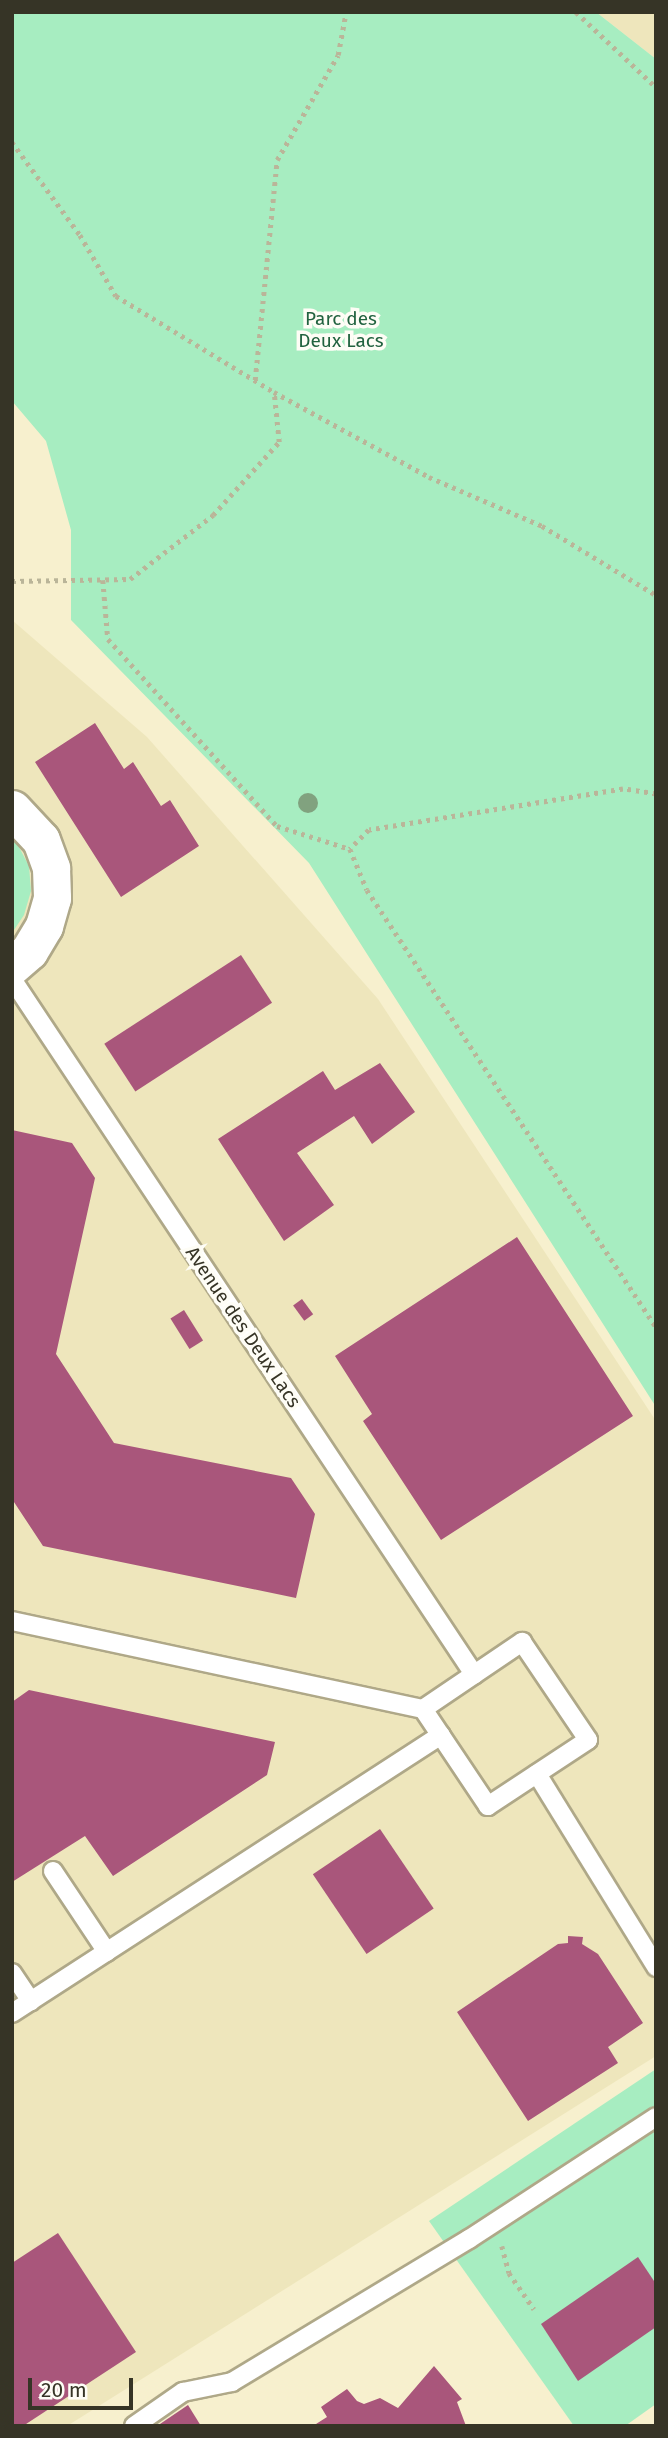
<!DOCTYPE html>
<html>
<head>
<meta charset="utf-8">
<style>
  body { margin:0 }
  #map { position:relative; width:668px; height:2438px; overflow:hidden; background:#f7f0ce; font-family:"Fira Sans",sans-serif }
  div>[style] { position:absolute }
  [style*='--x'] { left:calc(var(--x)*1px); top:calc(var(--y)*1px); width:calc(var(--w)*1px); rotate:calc(var(--a)*1deg) }
  .built>* { inset:0; background:#eee6bc }
  .green>* { inset:0; background:#a7edc1 }
  .building>* { inset:0; background:#a9567b; transform-origin:0 0 }
  .path>* { height:4.5px; margin-top:-2.25px; transform-origin:0; background:repeating-linear-gradient(90deg,#bab599 0 3.5px,transparent 0 8.5px) }
  .roads { filter:drop-shadow(2px 0 #afa888) drop-shadow(-2px 0 #afa888) drop-shadow(0 2px #afa888) drop-shadow(0 -2px #afa888) }
  .service>* { height:18px; margin:-9px; padding:0 9px; transform-origin:9px; border-radius:9px; background:#fff }
  .minor>* { height:37px; margin:-18.5px; padding:0 18.5px; transform-origin:18.5px; border-radius:18.5px; background:#fff }
  .trees>* { width:20px; height:20px; margin:-10px; border-radius:50%; background:#81a27f }
  span { translate:-50% -50%; white-space:nowrap; text-align:center; line-height:1.15; -webkit-text-stroke:7px #fefdf6; paint-order:stroke }
  .park-label { font-size:19px; color:#21623f }
  .street-label { font-size:19px; color:#363426 }
  .frame { position:absolute; inset:0; border:14px solid #363426; pointer-events:none }
  .scale { position:absolute; left:28px; top:2378px; width:105px; height:32px; box-sizing:border-box; border:4px solid #363426; border-top:0; padding-left:9px; font-size:21px; line-height:24px; white-space:nowrap; color:#363426; -webkit-text-stroke:5px #fefdf6; paint-order:stroke }
</style>
</head>
<body>
<div id="map">
  <div class="built">
    <i style="clip-path:polygon(596px 12px,656px 12px,656px 59px)"></i>
    <i style="clip-path:polygon(12px 620px,147px 737px,378px 999px,656px 1421px,656px 2056px,67px 2426px,12px 2426px)"></i>
  </div>
  <div class="green">
    <i style="clip-path:polygon(12px 12px,596px 12px,656px 59px,656px 1407px,309px 863px,71px 620px,71px 530px,46px 441px,12px 401px)"></i>
    <i style="clip-path:polygon(12px 834px,29px 866px,31px 891px,24px 915px,12px 933px)"></i>
    <i style="clip-path:polygon(656px 2069px,656px 2404px,625px 2426px,574px 2426px,429px 2221px)"></i>
  </div>
  <div class="building">
    <i style="clip-path:polygon(95px 723px,124px 769px,133px 762px,161px 806px,170px 800px,199px 846px,121px 897px,35px 762px)"></i>
    <i style="left:241px;top:955px;width:57px;height:163px;rotate:57deg"></i>
    <i style="clip-path:polygon(380px 1063px,415px 1112px,372px 1144px,354px 1116px,297px 1153px,334px 1205px,284px 1241px,218px 1139px,323px 1071px,335px 1090px)"></i>
    <i style="clip-path:polygon(12px 1130px,72px 1143px,95px 1178px,56px 1354px,114px 1443px,291px 1478px,315px 1514px,296px 1598px,43px 1546px,12px 1499px)"></i>
    <i style="clip-path:polygon(517px 1237px,633px 1416px,441px 1540px,363px 1421px,372px 1414px,335px 1356px)"></i>
    <i style="left:302px;top:1299px;width:19px;height:11px;rotate:54deg"></i>
    <i style="left:184px;top:1310px;width:36px;height:16px;rotate:58deg"></i>
    <i style="clip-path:polygon(29px 1690px,275px 1742px,267px 1775px,113px 1876px,85px 1836px,12px 1882px,12px 1702px)"></i>
    <i style="left:380px;top:1829px;width:96px;height:81px;rotate:56deg"></i>
    <i style="clip-path:polygon(568px 1936px,583px 1937px,582px 1944px,598px 1954px,643px 2023px,608px 2047px,618px 2063px,528px 2121px,457px 2012px,558px 1944px,568px 1943px)"></i>
    <i style="clip-path:polygon(58px 2233px,136px 2352px,23px 2426px,12px 2426px,12px 2263px)"></i>
    <i style="clip-path:polygon(638px 2257px,656px 2284px,656px 2327px,578px 2381px,541px 2324px)"></i>
    <i style="clip-path:polygon(434px 2366px,462px 2399px,457px 2402px,466px 2426px,316px 2424px,327px 2417px,321px 2407px,347px 2389px,357px 2401px,364px 2404px,380px 2398px,398px 2408px)"></i>
    <i style="clip-path:polygon(188px 2405px,201px 2426px,157px 2426px)"></i>
  </div>
  <div class="path">
    <i style="--x:576;--y:12;--w:110;--a:43.2"></i>
    <i style="--x:12;--y:142;--w:115;--a:53.8"></i>
    <i style="--x:80;--y:235;--w:71;--a:59.5"></i>
    <i style="--x:116;--y:296;--w:185;--a:31.3"></i>
    <i style="--x:274;--y:392;--w:177;--a:28.7"></i>
    <i style="--x:429;--y:477;--w:123;--a:23.4"></i>
    <i style="--x:542;--y:526;--w:133;--a:31.2"></i>
    <i style="--x:255;--y:380;--w:221;--a:-84.3"></i>
    <i style="--x:277;--y:160;--w:121;--a:-59.8"></i>
    <i style="--x:338;--y:55;--w:44;--a:-79.5"></i>
    <i style="--x:103;--y:580;--w:59;--a:85.2"></i>
    <i style="--x:108;--y:639;--w:252;--a:47.9"></i>
    <i style="--x:277;--y:826;--w:77;--a:17.5"></i>
    <i style="--x:12;--y:581;--w:118;--a:-1"></i>
    <i style="--x:130;--y:579;--w:105;--a:-37.6"></i>
    <i style="--x:213;--y:515;--w:98;--a:-47.9"></i>
    <i style="--x:279;--y:442;--w:49;--a:-95.8"></i>
    <i style="--x:656;--y:794;--w:33;--a:-171"></i>
    <i style="--x:623;--y:789;--w:257;--a:170.8"></i>
    <i style="--x:369;--y:830;--w:27;--a:135"></i>
    <i style="--x:350;--y:849;--w:44;--a:67.5"></i>
    <i style="--x:367;--y:890;--w:524;--a:56.52"></i>
    <i style="--x:502;--y:2246;--w:28;--a:75"></i>
    <i style="--x:509;--y:2273;--w:44;--a:55.2"></i>
  </div>
  <div class="roads">
    <div class="service">
      <i style="--x:12;--y:979;--w:835;--a:56.39"></i>
      <i style="--x:12;--y:1621;--w:420;--a:12.1"></i>
      <i style="--x:522;--y:1642;--w:118;--a:56"></i>
      <i style="--x:588;--y:1740;--w:120;--a:146.6"></i>
      <i style="--x:488;--y:1806;--w:117;--a:-123.8"></i>
      <i style="--x:423;--y:1709;--w:120;--a:-34.1"></i>
      <i style="--x:537;--y:1774;--w:227;--a:58.3"></i>
      <i style="--x:53;--y:1871;--w:97;--a:56.3"></i>
      <i style="--x:12;--y:1973;--w:34;--a:56"></i>
      <i style="--x:12;--y:2013;--w:511;--a:-32.94"></i>
      <i style="--x:134;--y:2426;--w:60;--a:-34.8"></i>
      <i style="--x:183;--y:2392;--w:50;--a:-11.5"></i>
      <i style="--x:232;--y:2382;--w:277;--a:-31.1"></i>
      <i style="--x:469;--y:2239;--w:223;--a:-33.1"></i>
    </div>
    <div class="minor">
      <i style="--x:12;--y:809;--w:42;--a:46.9"></i>
      <i style="--x:41;--y:840;--w:30;--a:70"></i>
      <i style="--x:51;--y:868;--w:30;--a:88"></i>
      <i style="--x:52;--y:898;--w:29;--a:106"></i>
      <i style="--x:44;--y:926;--w:29;--a:121"></i>
      <i style="--x:29;--y:951;--w:23;--a:139"></i>
    </div>
  </div>
  <div class="trees">
    <i style="left:308px;top:803px"></i>
  </div>
  <div class="park-label">
    <span style="left:341px;top:330px">Parc des<br>Deux Lacs</span>
  </div>
  <div class="street-label">
    <span style="left:243px;top:1327px;rotate:56deg">Avenue des Deux Lacs</span>
  </div>
  <div class="frame"></div>
  <div class="scale">20 m</div>
</div>
</body>
</html>
